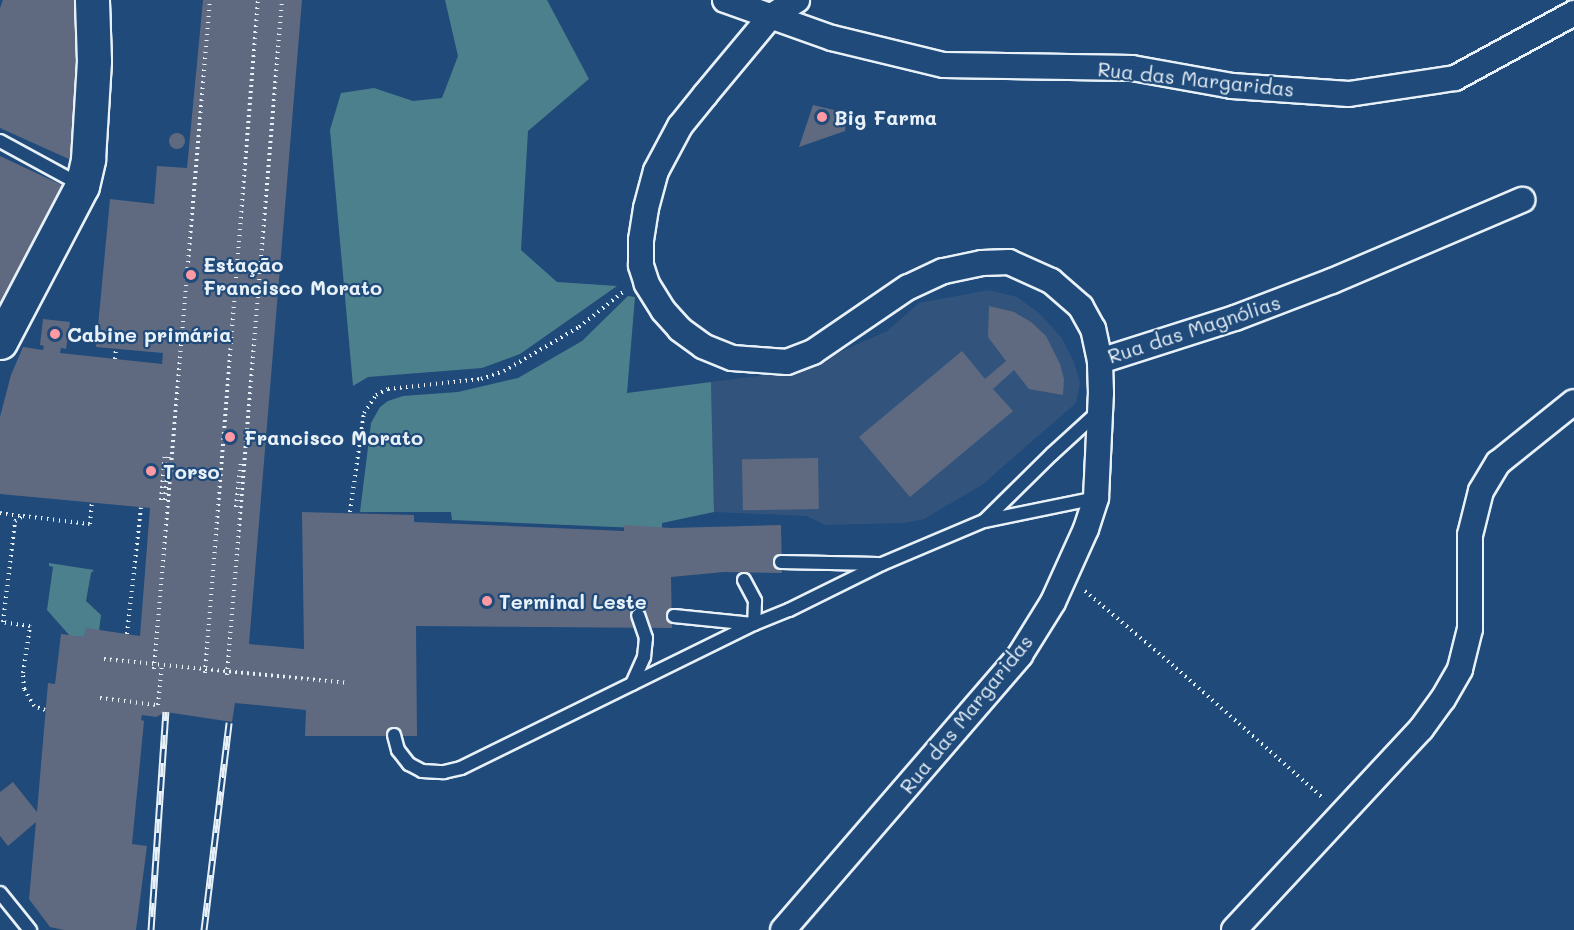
<!DOCTYPE html>
<html>
<head>
<meta charset="utf-8">
<style>
  body { margin:0 }
  #map { position:relative; width:1574px; height:930px; overflow:hidden; background:#1f4a7a; font-family:Mali,sans-serif }
  div>[style] { position:absolute }
  [style*='--x'] { left:calc(var(--x)*1px); top:calc(var(--y)*1px); width:calc(var(--w)*1px); rotate:calc(var(--a)*1deg) }
  .built>* { inset:0; background:#32547c }
  .green>* { inset:0; background:#4d808d }
  .building>* { inset:0; background:#5f6a80; transform-origin:0 0 }
  .round { border-radius:50% }
  .path>* { height:4px; margin-top:-2px; transform-origin:0; background:repeating-linear-gradient(90deg,#e8f1f8 0 1.5px,transparent 0 6px) }
  .roads { filter:drop-shadow(2px 0 #e8f1f8) drop-shadow(-2px 0 #e8f1f8) drop-shadow(0 2px #e8f1f8) drop-shadow(0 -2px #e8f1f8) }
  .service>* { height:12px; margin:-6px; padding:0 6px; transform-origin:6px; border-radius:6px; background:#1f4a7a }
  .minor>* { height:24px; margin:-12px; padding:0 12px; transform-origin:12px; border-radius:12px; background:#1f4a7a }
  .secondary>* { height:33px; margin:-16.5px; padding:0 16.5px; transform-origin:16.5px; border-radius:16.5px; background:#1f4a7a }
  .rail>* { height:7px; margin-top:-3.5px; transform-origin:0; background:repeating-linear-gradient(90deg,#1f4a7a 0 14px,#e8f1f8 0 28px); box-sizing:border-box; border-block:2px solid #e8f1f8 }
  .path-bridge>* { height:4px; margin-top:-2px; transform-origin:0; background:repeating-linear-gradient(90deg,#e8f1f8 0 1.5px,transparent 0 6px) }
  .dots>* { width:16px; height:16px; translate:-50% -50%; box-sizing:border-box; border:3px solid #1f4a7a; border-radius:50% }
  span { translate:-50% -50%; white-space:nowrap; text-align:center; line-height:1.15; -webkit-text-stroke:4.5px #1f4a7a; paint-order:stroke }
  .street-label { font-size:20px; color:#e8f1f8 }
  .poi-label { font-size:20px; color:#e8f1f8; font-weight:700 }
  .left { translate:0 -50%; text-align:left }
</style>
</head>
<body>
<div id="map">
  <div class="built">
    <i style="clip-path:polygon(989px 290px,1017px 297px,1039px 313px,1061px 337px,1074px 362px,1080px 383px,1076px 403px,982px 485px,924px 519px,905px 523px,825px 525px,807px 516px,714px 512px,711px 382px,798px 371px,887px 331px,919px 303px)"></i>
  </div>
  <div class="green">
    <i style="clip-path:polygon(445px 0,547px 0,589px 79px,528px 131px,521px 250px,557px 282px,617px 286px,520px 354px,482px 368px,368px 377px,353px 386px,330px 130px,341px 93px,374px 88px,413px 101px,442px 98px,458px 56px)"></i>
    <i style="clip-path:polygon(628px 296px,635px 297px,627px 393px,711px 382px,714px 512px,662px 523px,662px 529px,452px 520px,451px 512px,360px 512px,371px 423px,380px 407px,388px 401px,403px 396px,458px 392px,518px 378px,582px 341px)"></i>
    <i style="clip-path:polygon(49px 563px,94px 570px,91px 573px,86px 601px,101px 615px,99px 631px,86px 629px,84px 637px,70px 636px,47px 610px,53px 567px,49px 566px)"></i>
  </div>
  <div class="building">
    <i style="clip-path:polygon(3px 0,78px 0,83px 50px,71px 160px,0 128px,0 8px)"></i>
    <i style="clip-path:polygon(203px 0,302px 0,249px 644px,304px 649px,302px 512px,414px 515px,414px 522px,624px 531px,624px 525px,671px 528px,781px 525px,782px 573px,724px 572px,671px 577px,672px 628px,416px 626px,417px 736px,305px 736px,306px 710px,235px 703px,232px 722px,166px 712px,156px 717px,142px 715px,141px 720px,144px 721px,132px 844px,147px 846px,136px 930px,64px 930px,50px 927px,29px 899px,36px 822px,8px 846px,0 836px,0 792px,13px 782px,37px 812px,48px 683px,55px 684px,61px 634px,84px 637px,86px 628px,140px 636px,150px 508px,0 494px,0 417px,11px 375px,23px 347px,43px 350px,44px 346px,40px 345px,43px 319px,70px 322px,66px 349px,61px 348px,60px 353px,162px 364px,163px 353px,96px 347px,110px 199px,154px 204px,157px 166px,187px 168px)"></i>
    <i style="clip-path:polygon(813px 105px,847px 113px,845px 131px,799px 147px)"></i>
    <i class="round" style="left:169px;top:133px;width:16px;height:16px"></i>
    <i style="clip-path:polygon(0 156px,66px 187px,0 314px)"></i>
    <i style="clip-path:polygon(989px 306px,1014px 312px,1031px 322px,1046px 336px,1060px 364px,1064px 379px,1063px 395px,1029px 389px,1014px 370px,993px 389px,1013px 411px,910px 497px,859px 437px,962px 351px,985px 379px,1006px 361px,988px 337px)"></i>
    <i style="left:818px;top:458px;width:51px;height:76px;rotate:89deg"></i>
  </div>
  <div class="path">
    <i style="--x:115;--y:359;--w:10;--a:-84"></i>
    <i style="--x:161;--y:500;--w:47;--a:-85.1"></i>
    <i style="--x:165;--y:500;--w:47;--a:-85.1"></i>
    <i style="--x:236;--y:507;--w:47;--a:-83.9"></i>
    <i style="--x:350;--y:512;--w:100;--a:-82"></i>
    <i style="--x:364;--y:413;--w:22;--a:-56"></i>
    <i style="--x:376;--y:395;--w:13;--a:-27"></i>
    <i style="--x:388;--y:389;--w:94;--a:-6.1"></i>
    <i style="--x:481;--y:379;--w:24;--a:-19"></i>
    <i style="--x:504;--y:371;--w:87;--a:-30.4"></i>
    <i style="--x:579;--y:327;--w:56;--a:-38.5"></i>
    <i style="--x:0;--y:513;--w:20;--a:9"></i>
    <i style="--x:1085;--y:591;--w:119;--a:40.2"></i>
    <i style="--x:1176;--y:668;--w:195;--a:41.5"></i>
    <i style="--x:127;--y:634;--w:127;--a:-83.7"></i>
    <i style="--x:154;--y:669;--w:671;--a:-85.22"></i>
    <i style="--x:205;--y:673;--w:675;--a:-85.5"></i>
    <i style="--x:227;--y:675;--w:677;--a:-85.34"></i>
    <i style="--x:100;--y:698;--w:58;--a:6.9"></i>
    <i style="--x:158;--y:705;--w:40;--a:-84.3"></i>
    <i style="--x:45;--y:710;--w:12;--a:-160"></i>
    <i style="--x:34;--y:706;--w:20;--a:-120"></i>
    <i style="--x:24;--y:689;--w:16;--a:-94"></i>
    <i style="--x:23;--y:673;--w:48;--a:-81.5"></i>
    <i style="--x:30;--y:626;--w:27;--a:-172"></i>
    <i style="--x:3;--y:622;--w:102;--a:-83.2"></i>
    <i style="--x:15;--y:521;--w:9;--a:-32"></i>
    <i style="--x:23;--y:516;--w:67;--a:6.8"></i>
    <i style="--x:90;--y:524;--w:21;--a:-85"></i>
  </div>
  <div class="roads">
    <div class="service">
      <i style="--x:0;--y:141;--w:92;--a:28.5"></i>
      <i style="--x:985;--y:520;--w:94;--a:-44.6"></i>
      <i style="--x:1052;--y:454;--w:62;--a:-42.4"></i>
      <i style="--x:781;--y:562;--w:97;--a:1.2"></i>
      <i style="--x:744;--y:580;--w:24;--a:62"></i>
      <i style="--x:755;--y:601;--w:23;--a:92"></i>
      <i style="--x:674;--y:616;--w:79;--a:5.8"></i>
      <i style="--x:632;--y:684;--w:30;--a:-66"></i>
      <i style="--x:644;--y:657;--w:19;--a:-84"></i>
      <i style="--x:646;--y:638;--w:24;--a:-109"></i>
      <i style="--x:394;--y:735;--w:16;--a:75"></i>
      <i style="--x:398;--y:750;--w:18;--a:52"></i>
      <i style="--x:409;--y:764;--w:15;--a:28"></i>
      <i style="--x:422;--y:771;--w:22;--a:3"></i>
      <i style="--x:444;--y:772;--w:17;--a:-13"></i>
      <i style="--x:461;--y:768;--w:326;--a:-26.2"></i>
      <i style="--x:754;--y:624;--w:38;--a:-22"></i>
      <i style="--x:789;--y:610;--w:104;--a:-26.3"></i>
      <i style="--x:882;--y:564;--w:111;--a:-22.9"></i>
      <i style="--x:984;--y:521;--w:114;--a:-11.6"></i>
      <i style="--x:0;--y:893;--w:48;--a:51"></i>
    </div>
    <div class="minor">
      <i style="--x:725;--y:0;--w:114;--a:19.6"></i>
      <i style="--x:832;--y:38;--w:115;--a:13.6"></i>
      <i style="--x:944;--y:65;--w:188;--a:0.9"></i>
      <i style="--x:1132;--y:68;--w:102;--a:10.2"></i>
      <i style="--x:1232;--y:86;--w:117;--a:3.9"></i>
      <i style="--x:1349;--y:94;--w:107;--a:-8.6"></i>
      <i style="--x:1455;--y:78;--w:136;--a:-28.6"></i>
      <i style="--x:1100;--y:361;--w:142;--a:-17.7"></i>
      <i style="--x:1235;--y:318;--w:104;--a:-20.9"></i>
      <i style="--x:1332;--y:281;--w:207;--a:-23.1"></i>
      <i style="--x:783;--y:930;--w:363;--a:-49.2"></i>
      <i style="--x:1020;--y:655;--w:62;--a:-58.1"></i>
      <i style="--x:1053;--y:602;--w:80;--a:-65.7"></i>
      <i style="--x:1086;--y:529;--w:33;--a:-72"></i>
      <i style="--x:1096;--y:498;--w:105;--a:-87.3"></i>
      <i style="--x:1101;--y:393;--w:32;--a:-92"></i>
      <i style="--x:1100;--y:361;--w:33;--a:-102"></i>
      <i style="--x:1093;--y:329;--w:25;--a:-119"></i>
      <i style="--x:1081;--y:307;--w:40;--a:-139"></i>
      <i style="--x:1051;--y:281;--w:46;--a:-155.7"></i>
      <i style="--x:1009;--y:262;--w:27;--a:178"></i>
      <i style="--x:982;--y:263;--w:40;--a:168"></i>
      <i style="--x:943;--y:271;--w:38;--a:155"></i>
      <i style="--x:908;--y:287;--w:115;--a:145.6"></i>
      <i style="--x:813;--y:352;--w:28;--a:159"></i>
      <i style="--x:787;--y:362;--w:55;--a:-175.8"></i>
      <i style="--x:732;--y:358;--w:31;--a:-158"></i>
      <i style="--x:703;--y:346;--w:29;--a:-144"></i>
      <i style="--x:680;--y:329;--w:25;--a:-132"></i>
      <i style="--x:663;--y:310;--w:31;--a:-122"></i>
      <i style="--x:647;--y:284;--w:20;--a:-108"></i>
      <i style="--x:641;--y:265;--w:25;--a:-90"></i>
      <i style="--x:641;--y:240;--w:32;--a:-81"></i>
      <i style="--x:646;--y:208;--w:38;--a:-75"></i>
      <i style="--x:656;--y:171;--w:51;--a:-61.9"></i>
      <i style="--x:680;--y:126;--w:40;--a:-51"></i>
      <i style="--x:705;--y:95;--w:102;--a:-50.2"></i>
      <i style="--x:770;--y:17;--w:32;--a:-32"></i>
      <i style="--x:1234;--y:930;--w:275;--a:-47.1"></i>
      <i style="--x:1421;--y:729;--w:37;--a:-54"></i>
      <i style="--x:1443;--y:699;--w:34;--a:-60"></i>
      <i style="--x:1460;--y:669;--w:41;--a:-76"></i>
      <i style="--x:1470;--y:629;--w:94;--a:-90"></i>
      <i style="--x:1470;--y:535;--w:45;--a:-76"></i>
      <i style="--x:1481;--y:491;--w:33;--a:-59"></i>
      <i style="--x:1498;--y:463;--w:97;--a:-38.8"></i>
    </div>
    <div class="secondary">
      <i style="--x:0;--y:342;--w:176;--a:-62.3"></i>
      <i style="--x:82;--y:186;--w:28;--a:-77"></i>
      <i style="--x:88;--y:159;--w:98;--a:-86.5"></i>
      <i style="--x:94;--y:61;--w:61;--a:-91.9"></i>
    </div>
  </div>
  <div class="rail">
    <i style="--x:151;--y:930;--w:219;--a:-86.1"></i>
    <i style="--x:204;--y:930;--w:209;--a:-83.1"></i>
  </div>
  <div class="path-bridge">
    <i style="--x:104;--y:659;--w:245;--a:5.6"></i>
  </div>
  <div class="dots">
    <i style="left:822px;top:117px;background:#ff9aa2"></i>
    <i style="left:191px;top:275px;background:#ff9aa2"></i>
    <i style="left:55px;top:334px;background:#ff9aa2"></i>
    <i style="left:230px;top:437px;background:#ff9aa2"></i>
    <i style="left:151px;top:471px;background:#ff9aa2"></i>
    <i style="left:487px;top:601px;background:#ff9aa2"></i>
  </div>
  <div class="street-label">
    <span style="left:1196px;top:79px;rotate:6deg">Rua das Margaridas</span>
    <span style="left:1194px;top:329px;rotate:-18deg">Rua das Magnólias</span>
    <span style="left:966px;top:714px;rotate:-51deg">Rua das Margaridas</span>
  </div>
  <div class="poi-label">
    <span class="left" style="left:834px;top:117px">Big Farma</span>
    <span class="left" style="left:203px;top:276px">Estação<br>Francisco Morato</span>
    <span class="left" style="left:67px;top:334px">Cabine primária</span>
    <span class="left" style="left:244px;top:437px">Francisco Morato</span>
    <span class="left" style="left:163px;top:471px">Torso</span>
    <span class="left" style="left:499px;top:601px">Terminal Leste</span>
  </div>
</div>
</body>
</html>
